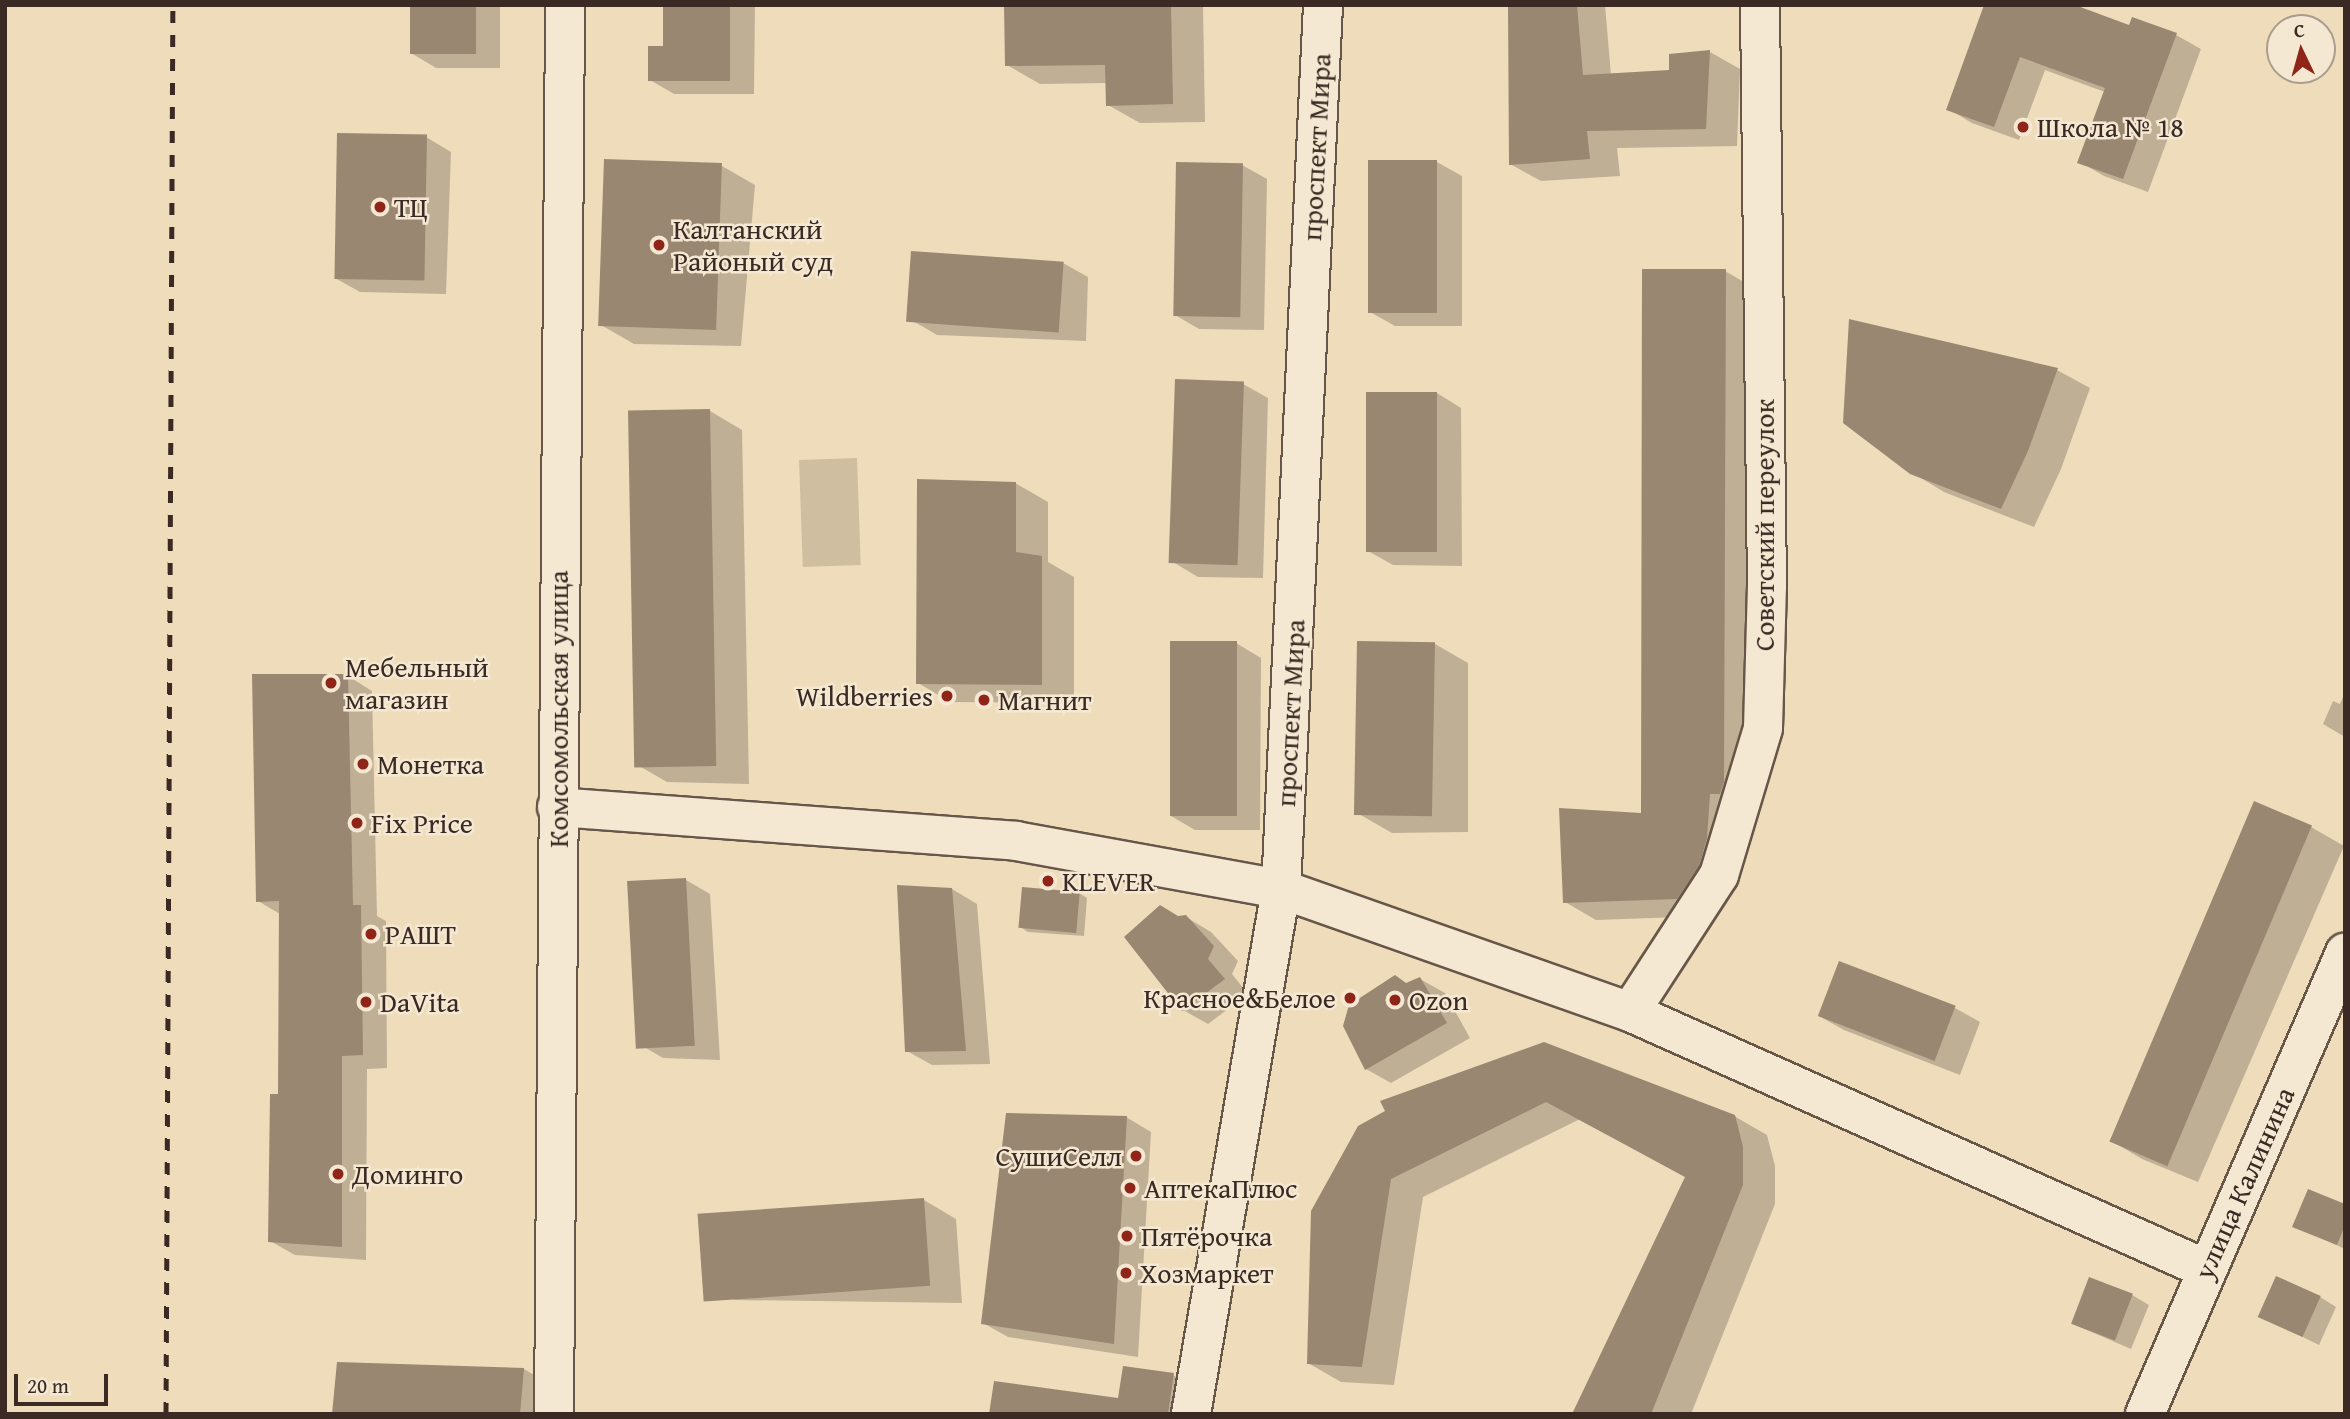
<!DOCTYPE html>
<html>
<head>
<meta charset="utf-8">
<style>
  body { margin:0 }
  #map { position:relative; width:2350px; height:1419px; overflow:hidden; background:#efdcbb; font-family:"Gentium Book Plus",serif }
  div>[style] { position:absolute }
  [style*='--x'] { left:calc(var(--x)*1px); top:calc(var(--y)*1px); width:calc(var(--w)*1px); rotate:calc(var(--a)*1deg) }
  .green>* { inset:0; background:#d0bea1; transform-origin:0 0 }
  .shadow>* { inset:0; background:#0003 }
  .building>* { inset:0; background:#998772; transform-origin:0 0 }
  .roads { filter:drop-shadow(2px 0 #685649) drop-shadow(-2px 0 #685649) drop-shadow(0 2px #685649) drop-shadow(0 -2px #685649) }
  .minor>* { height:38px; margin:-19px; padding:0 19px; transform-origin:19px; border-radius:19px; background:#f5e8d3 }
  .rail>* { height:5px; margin-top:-2.5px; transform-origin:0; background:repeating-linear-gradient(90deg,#3b2a23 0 12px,transparent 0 24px) }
  .dots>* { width:19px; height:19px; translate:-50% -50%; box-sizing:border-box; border:4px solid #f5e8d3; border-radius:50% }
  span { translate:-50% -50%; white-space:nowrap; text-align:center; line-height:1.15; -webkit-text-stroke:5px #f5e8d3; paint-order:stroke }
  .poi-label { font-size:28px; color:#3b2a23 }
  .left { translate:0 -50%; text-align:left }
  .right { translate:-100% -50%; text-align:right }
  .street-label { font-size:28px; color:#3b2a23 }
  .frame { position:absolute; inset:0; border:7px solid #3b2a23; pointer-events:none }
  .north { position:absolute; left:2266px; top:14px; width:70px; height:70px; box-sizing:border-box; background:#f5e8d3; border:2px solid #ab9c8d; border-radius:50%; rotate:355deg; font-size:19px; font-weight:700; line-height:28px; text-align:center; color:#3b2a23 }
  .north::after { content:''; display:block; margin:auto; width:24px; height:32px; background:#8f2418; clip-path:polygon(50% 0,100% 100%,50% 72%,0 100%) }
  .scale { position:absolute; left:14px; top:1374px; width:94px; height:32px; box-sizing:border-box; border:4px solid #3b2a23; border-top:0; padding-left:9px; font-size:21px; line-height:24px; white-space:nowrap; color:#3b2a23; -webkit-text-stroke:5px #f5e8d3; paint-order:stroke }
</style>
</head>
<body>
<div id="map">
  <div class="green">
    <i style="left:857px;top:458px;width:107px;height:58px;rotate:88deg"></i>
  </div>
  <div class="shadow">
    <i style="clip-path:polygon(411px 5px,500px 5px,500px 68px,436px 68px,411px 53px)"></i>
    <i style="clip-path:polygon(665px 5px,755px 5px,754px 94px,674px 94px,650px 80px,665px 48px)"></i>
    <i style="clip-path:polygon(1006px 5px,1203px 5px,1205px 122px,1140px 123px,1108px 105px,1107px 83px,1040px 84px,1007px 65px)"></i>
    <i style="clip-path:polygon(1509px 5px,1605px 5px,1611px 75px,1671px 72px,1710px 52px,1740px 69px,1737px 146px,1617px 148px,1620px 176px,1541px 181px,1510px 164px)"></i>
    <i style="clip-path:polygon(1986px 5px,2176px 35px,2201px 49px,2148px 192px,2104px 176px,2080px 162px,2105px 92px,2045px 70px,2019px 140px,1972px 123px,1948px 109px)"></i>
    <i style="clip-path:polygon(426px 137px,451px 152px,446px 294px,360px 292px,335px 278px)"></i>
    <i style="clip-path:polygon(606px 161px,722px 166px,755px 185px,741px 346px,634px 344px,601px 325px)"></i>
    <i style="clip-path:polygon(1437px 162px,1462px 176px,1462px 326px,1395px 326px,1370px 312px)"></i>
    <i style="clip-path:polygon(1242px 165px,1267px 179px,1264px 330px,1199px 329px,1175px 315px)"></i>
    <i style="clip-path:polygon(1063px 263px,1088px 277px,1086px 341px,937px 335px,913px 321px)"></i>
    <i style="clip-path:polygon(1725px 271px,1756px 289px,1754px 800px,1708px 916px,1596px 920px,1565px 902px,1643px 814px)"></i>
    <i style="clip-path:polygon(2057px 370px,2090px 388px,2061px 469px,2034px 527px,1944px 492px,1911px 472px)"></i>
    <i style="clip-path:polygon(1243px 384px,1268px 398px,1263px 578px,1198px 577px,1173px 562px)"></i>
    <i style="clip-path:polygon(1437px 393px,1461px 408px,1462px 566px,1393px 565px,1368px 551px)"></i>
    <i style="clip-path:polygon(710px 411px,742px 430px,749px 784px,667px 782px,634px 763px)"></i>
    <i style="clip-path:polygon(1015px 483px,1048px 502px,1048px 562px,1074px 577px,1074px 703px,950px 702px,918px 683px)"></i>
    <i style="clip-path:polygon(1236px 643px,1261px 658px,1260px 830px,1195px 830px,1171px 816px)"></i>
    <i style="clip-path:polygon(1435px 644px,1468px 663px,1468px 832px,1392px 833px,1359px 814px)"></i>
    <i style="clip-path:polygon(348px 676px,372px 691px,377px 916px,386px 921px,387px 1068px,367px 1069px,366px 1260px,295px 1255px,270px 1241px,280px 1096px,280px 914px,258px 901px)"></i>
    <i style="clip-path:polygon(2345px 692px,2345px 737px,2323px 724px,2333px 701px,2340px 704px)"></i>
    <i style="clip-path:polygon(2311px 827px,2344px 846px,2198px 1182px,2142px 1159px,2110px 1140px)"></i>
    <i style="clip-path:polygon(686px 880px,710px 894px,720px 1060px,663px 1058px,639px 1044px)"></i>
    <i style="clip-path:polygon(952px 889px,977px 904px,990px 1064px,932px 1065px,907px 1051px)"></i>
    <i style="clip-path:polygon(1079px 893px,1087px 898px,1084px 936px,1028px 932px,1020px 927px)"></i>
    <i style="clip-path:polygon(1186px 917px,1211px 932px,1238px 961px,1232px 974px,1248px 994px,1208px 1024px,1183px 1010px,1179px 918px)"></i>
    <i style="clip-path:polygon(1840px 963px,1955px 1008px,1980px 1022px,1960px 1075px,1844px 1030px,1819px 1016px)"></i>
    <i style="clip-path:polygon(1420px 979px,1445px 993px,1470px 1038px,1391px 1083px,1366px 1069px,1407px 985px)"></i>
    <i style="clip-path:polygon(1544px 1044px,1734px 1116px,1767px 1135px,1775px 1166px,1775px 1204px,1691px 1414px,1574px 1414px,1687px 1178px,1580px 1119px,1423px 1197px,1394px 1385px,1341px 1382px,1308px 1363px,1312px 1212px)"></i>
    <i style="clip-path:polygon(1126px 1117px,1151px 1132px,1138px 1357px,1008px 1337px,983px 1323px)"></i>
    <i style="clip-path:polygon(924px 1200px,956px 1219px,962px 1303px,735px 1300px,702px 1281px)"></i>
    <i style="clip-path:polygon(2345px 1206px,2345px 1249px,2295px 1226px)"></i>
    <i style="clip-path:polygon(2132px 1295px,2149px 1305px,2131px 1349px,2073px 1324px)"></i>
    <i style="clip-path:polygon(2320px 1297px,2336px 1307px,2319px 1345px,2260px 1316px)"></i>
    <i style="clip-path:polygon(524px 1369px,556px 1388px,553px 1414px,334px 1414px)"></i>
    <i style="clip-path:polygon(1173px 1375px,1206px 1393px,1203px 1414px,991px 1414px,1120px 1400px)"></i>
  </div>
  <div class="building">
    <i style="left:410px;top:5px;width:66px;height:49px"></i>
    <i style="clip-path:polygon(663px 5px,730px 5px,730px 81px,648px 81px,648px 46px,663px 46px)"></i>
    <i style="clip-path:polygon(1004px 5px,1171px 5px,1173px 104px,1106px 106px,1105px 65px,1005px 66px)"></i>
    <i style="clip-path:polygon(1508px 5px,1577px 5px,1583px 75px,1669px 70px,1669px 54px,1710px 50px,1706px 129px,1587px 131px,1590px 159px,1509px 165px)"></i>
    <i style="clip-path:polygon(1984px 5px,2075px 5px,2129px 25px,2132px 17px,2177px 33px,2123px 179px,2077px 163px,2105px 88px,2020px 57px,1994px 127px,1946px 110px)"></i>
    <i style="left:337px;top:133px;width:90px;height:146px;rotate:1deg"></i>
    <i style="left:604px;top:159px;width:118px;height:167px;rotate:2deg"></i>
    <i style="left:1368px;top:160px;width:69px;height:153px"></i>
    <i style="left:1176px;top:162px;width:67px;height:154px;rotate:1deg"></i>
    <i style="left:911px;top:251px;width:153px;height:71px;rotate:4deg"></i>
    <i style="clip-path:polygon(1642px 269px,1726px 269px,1724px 782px,1720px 794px,1710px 794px,1707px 838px,1699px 866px,1677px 899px,1563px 903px,1559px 808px,1641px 813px)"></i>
    <i style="clip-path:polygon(1849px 319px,2058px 368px,2028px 451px,2001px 509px,1910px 474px,1843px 423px)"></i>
    <i style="left:1175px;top:379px;width:69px;height:184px;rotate:2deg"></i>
    <i style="left:1366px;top:392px;width:71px;height:160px"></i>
    <i style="left:710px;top:409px;width:357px;height:82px;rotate:89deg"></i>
    <i style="clip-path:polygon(917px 479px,1016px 482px,1016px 552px,1042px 556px,1042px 685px,916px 684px)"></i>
    <i style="left:1237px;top:641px;width:175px;height:67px;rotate:90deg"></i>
    <i style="left:1357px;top:641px;width:78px;height:174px;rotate:1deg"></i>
    <i style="clip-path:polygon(252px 674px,348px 674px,353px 905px,361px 905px,363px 1055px,342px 1056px,342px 1247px,268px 1242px,270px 1094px,278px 1094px,279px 901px,256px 902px)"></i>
    <i style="left:2254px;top:801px;width:63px;height:370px;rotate:23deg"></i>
    <i style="left:686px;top:878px;width:168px;height:59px;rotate:87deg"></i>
    <i style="clip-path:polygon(897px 885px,952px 888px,966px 1051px,905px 1052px)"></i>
    <i style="left:1022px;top:887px;width:58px;height:41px;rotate:5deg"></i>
    <i style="clip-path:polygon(1160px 905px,1178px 916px,1186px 915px,1214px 946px,1208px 959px,1225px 979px,1182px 1011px,1124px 937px)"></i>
    <i style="left:1839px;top:961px;width:125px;height:59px;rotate:21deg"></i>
    <i style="clip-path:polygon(1395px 975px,1406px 983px,1420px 977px,1447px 1023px,1365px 1070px,1343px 1026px,1349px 1005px)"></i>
    <i style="clip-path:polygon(1544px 1042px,1735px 1115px,1743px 1147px,1743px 1185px,1651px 1414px,1572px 1414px,1685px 1177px,1546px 1102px,1391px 1179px,1362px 1367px,1307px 1364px,1311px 1211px,1358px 1126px,1385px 1111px,1380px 1101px)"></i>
    <i style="clip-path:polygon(1006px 1113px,1127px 1116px,1114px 1344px,981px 1324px)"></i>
    <i style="clip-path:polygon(2308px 1189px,2345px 1204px,2345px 1225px,2337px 1245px,2292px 1227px)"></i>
    <i style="left:924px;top:1198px;width:88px;height:227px;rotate:86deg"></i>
    <i style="left:2276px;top:1276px;width:49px;height:45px;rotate:24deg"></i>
    <i style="left:2089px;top:1277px;width:47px;height:50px;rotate:21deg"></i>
    <i style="clip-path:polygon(337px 1362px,524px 1368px,520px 1414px,332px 1414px)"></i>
    <i style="clip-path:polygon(1123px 1366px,1174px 1373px,1168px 1414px,989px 1414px,994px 1381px,1118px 1398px)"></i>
  </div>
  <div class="roads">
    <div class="minor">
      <i style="--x:557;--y:807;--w:460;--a:4.2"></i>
      <i style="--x:1016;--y:841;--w:269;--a:10.3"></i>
      <i style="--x:1281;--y:889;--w:370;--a:19.4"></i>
      <i style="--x:1630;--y:1012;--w:631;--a:24.05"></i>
      <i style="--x:1630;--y:1012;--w:163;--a:-57"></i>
      <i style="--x:1719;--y:875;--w:153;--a:-73.3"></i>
      <i style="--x:1763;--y:728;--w:141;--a:-88.4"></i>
      <i style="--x:1767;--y:587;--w:582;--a:-90.69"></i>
      <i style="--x:554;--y:1414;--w:1409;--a:-89.55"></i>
      <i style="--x:1191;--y:1414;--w:533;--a:-80.27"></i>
      <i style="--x:1281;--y:889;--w:885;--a:-87.28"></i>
      <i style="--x:2145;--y:1414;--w:503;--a:-66.55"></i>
    </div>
  </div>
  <div class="rail">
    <i style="--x:166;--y:1414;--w:1409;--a:-89.72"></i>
  </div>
  <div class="dots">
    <i style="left:2023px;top:127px;background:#8f2418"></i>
    <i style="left:380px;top:207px;background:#8f2418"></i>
    <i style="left:659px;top:245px;background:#8f2418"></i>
    <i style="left:331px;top:683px;background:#8f2418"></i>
    <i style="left:947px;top:696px;background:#8f2418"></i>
    <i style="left:984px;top:700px;background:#8f2418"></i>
    <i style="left:363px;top:764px;background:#8f2418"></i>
    <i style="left:357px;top:823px;background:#8f2418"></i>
    <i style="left:1048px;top:881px;background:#8f2418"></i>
    <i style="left:371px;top:934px;background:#8f2418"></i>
    <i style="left:1350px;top:998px;background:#8f2418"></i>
    <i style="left:1395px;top:1000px;background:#8f2418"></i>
    <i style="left:366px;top:1002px;background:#8f2418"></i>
    <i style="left:1136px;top:1156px;background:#8f2418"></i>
    <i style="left:338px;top:1174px;background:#8f2418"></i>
    <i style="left:1130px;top:1188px;background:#8f2418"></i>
    <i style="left:1127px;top:1236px;background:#8f2418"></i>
    <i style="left:1126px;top:1273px;background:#8f2418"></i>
  </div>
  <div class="poi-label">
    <span class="left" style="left:2037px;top:127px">Школа № 18</span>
    <span class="left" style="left:394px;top:207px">ТЦ</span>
    <span class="left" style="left:673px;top:245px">Калтанский<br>Районый суд</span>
    <span class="left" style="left:345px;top:683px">Мебельный<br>магазин</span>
    <span class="right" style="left:933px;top:696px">Wildberries</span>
    <span class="left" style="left:998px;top:700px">Магнит</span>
    <span class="left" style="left:377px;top:764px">Монетка</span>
    <span class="left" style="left:371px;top:823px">Fix Price</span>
    <span class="left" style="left:1062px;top:881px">KLEVER</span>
    <span class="left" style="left:385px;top:934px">РАШТ</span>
    <span class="right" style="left:1336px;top:998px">Красное&amp;Белое</span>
    <span class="left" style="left:1409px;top:1000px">Ozon</span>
    <span class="left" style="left:380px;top:1002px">DaVita</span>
    <span class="right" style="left:1122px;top:1156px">СушиСелл</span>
    <span class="left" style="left:352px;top:1174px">Доминго</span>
    <span class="left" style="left:1144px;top:1188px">АптекаПлюс</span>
    <span class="left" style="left:1141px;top:1236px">Пятёрочка</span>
    <span class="left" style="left:1140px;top:1273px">Хозмаркет</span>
  </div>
  <div class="street-label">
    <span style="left:1316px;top:147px;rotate:-87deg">проспект Мира</span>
    <span style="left:1764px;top:525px;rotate:-90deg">Советский переулок</span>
    <span style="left:558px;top:709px;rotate:-90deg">Комсомольская улица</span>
    <span style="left:1290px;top:713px;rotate:-87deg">проспект Мира</span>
    <span style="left:2244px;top:1183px;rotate:-66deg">улица Калинина</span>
  </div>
  <div class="frame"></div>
  <div class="north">С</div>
  <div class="scale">20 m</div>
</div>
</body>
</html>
